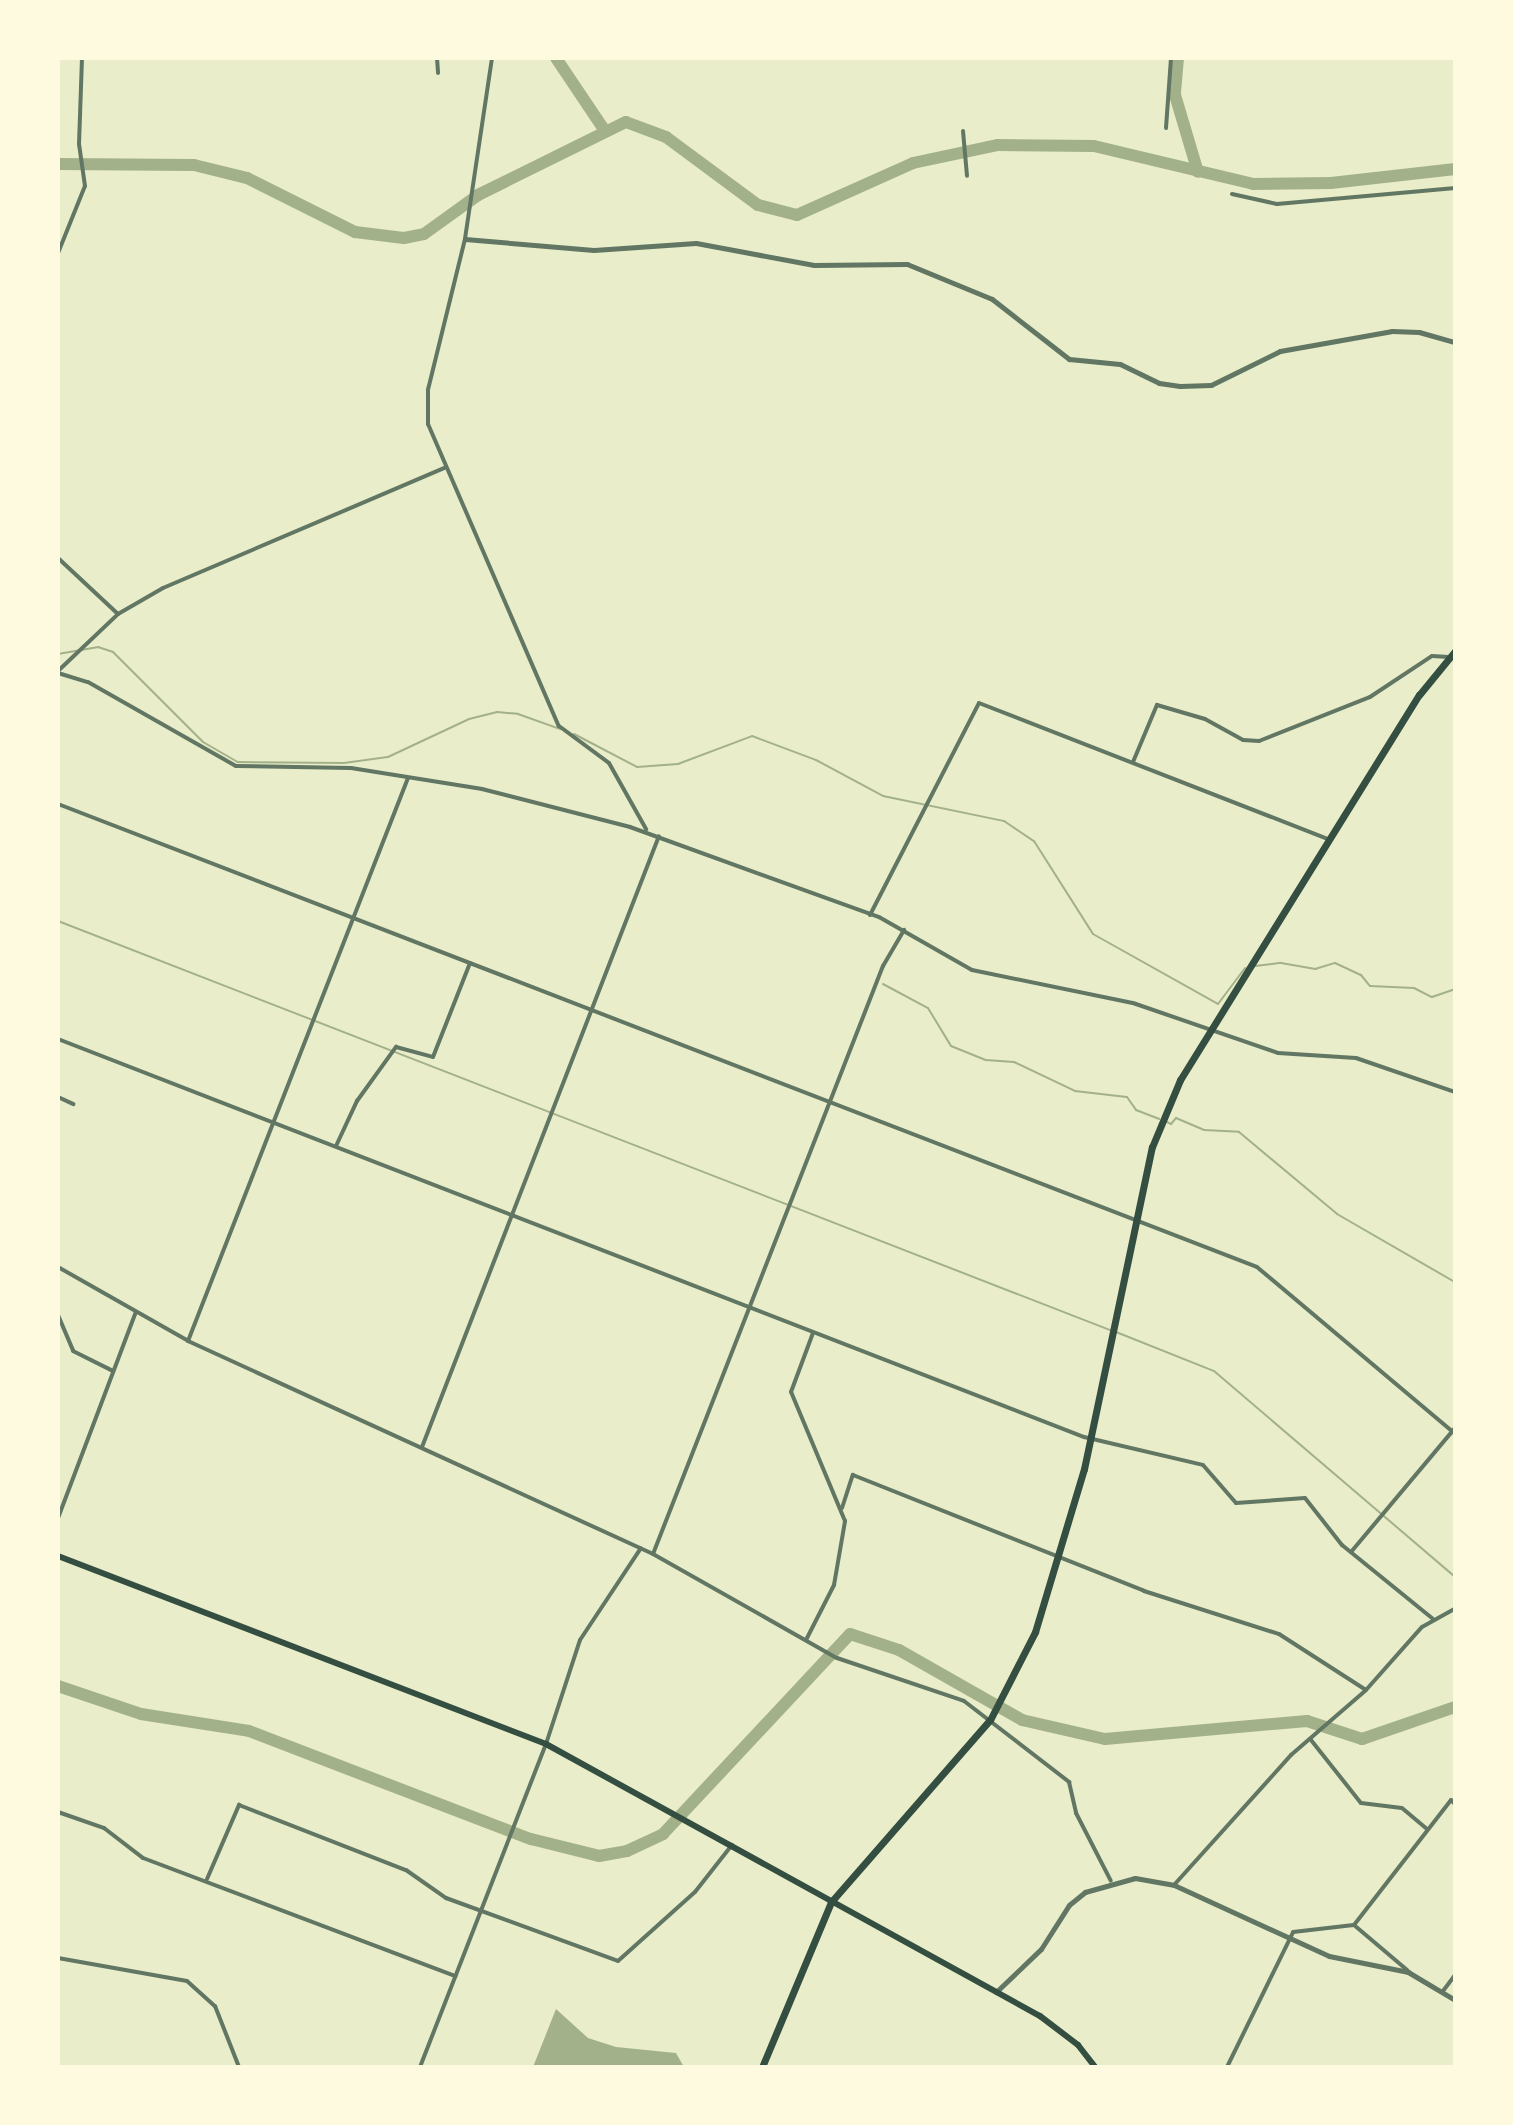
<!DOCTYPE html>
<html>
<head>
<meta charset="utf-8">
<style>
  body { margin:0 }
  #map { position:relative; width:1513px; height:2125px; overflow:hidden; background:#e9edc9; font-family:Signika,sans-serif }
  div>[style] { position:absolute }
  [style*='--x'] { left:calc(var(--x)*1px); top:calc(var(--y)*1px); width:calc(var(--w)*1px); rotate:calc(var(--a)*1deg) }
  .water>* { inset:0; background:#a3b18a }
  .stream>* { height:2px; margin:-1px; padding:0 1px; transform-origin:1px; border-radius:1px; background:#a3b18a }
  .river>* { height:12px; margin:-6px; padding:0 6px; transform-origin:6px; border-radius:6px; background:#a3b18a }
  .minor>* { height:4px; margin:-2px; padding:0 2px; transform-origin:2px; border-radius:2px; background:#617663 }
  .tertiary>* { height:5px; margin:-2.5px; padding:0 2.5px; transform-origin:2.5px; border-radius:2.5px; background:#617663 }
  .secondary>* { height:6px; margin:-3px; padding:0 3px; transform-origin:3px; border-radius:3px; background:#344e41 }
  .primary>* { height:7px; margin:-3.5px; padding:0 3.5px; transform-origin:3.5px; border-radius:3.5px; background:#344e41 }
  span { translate:-50% -50%; white-space:nowrap; text-align:center; line-height:1.15; -webkit-text-stroke:6px #fefae0; paint-order:stroke }
  .frame { position:absolute; inset:0; border:60px solid #fefae0; pointer-events:none }
</style>
</head>
<body>
<div id="map">
  <div class="water">
    <i style="clip-path:polygon(556px 2009px,588px 2038px,616px 2047px,676px 2053px,684px 2067px,533px 2067px)"></i>
  </div>
  <div class="stream">
    <i style="--x:58;--y:654;--w:41;--a:-9.9"></i>
    <i style="--x:98;--y:647;--w:16;--a:18"></i>
    <i style="--x:113;--y:652;--w:127;--a:45"></i>
    <i style="--x:203;--y:742;--w:39;--a:30"></i>
    <i style="--x:237;--y:762;--w:107;--a:0.5"></i>
    <i style="--x:344;--y:763;--w:44;--a:-7.8"></i>
    <i style="--x:388;--y:757;--w:89;--a:-25.1"></i>
    <i style="--x:469;--y:719;--w:29;--a:-14"></i>
    <i style="--x:497;--y:712;--w:21;--a:5"></i>
    <i style="--x:518;--y:714;--w:45;--a:19.7"></i>
    <i style="--x:574;--y:734;--w:71;--a:27.6"></i>
    <i style="--x:637;--y:767;--w:41;--a:-4.2"></i>
    <i style="--x:678;--y:764;--w:79;--a:-20.7"></i>
    <i style="--x:752;--y:736;--w:68;--a:20.6"></i>
    <i style="--x:816;--y:760;--w:76;--a:28.2"></i>
    <i style="--x:883;--y:796;--w:124;--a:11.7"></i>
    <i style="--x:1004;--y:821;--w:36;--a:34"></i>
    <i style="--x:1034;--y:841;--w:110;--a:57.6"></i>
    <i style="--x:1093;--y:934;--w:143;--a:29.2"></i>
    <i style="--x:1218;--y:1004;--w:45;--a:-53.1"></i>
    <i style="--x:58;--y:921;--w:1129;--a:21.25"></i>
    <i style="--x:1255;--y:966;--w:26;--a:-7"></i>
    <i style="--x:1281;--y:963;--w:35;--a:10"></i>
    <i style="--x:1315;--y:969;--w:21;--a:-17"></i>
    <i style="--x:1335;--y:963;--w:29;--a:25"></i>
    <i style="--x:1361;--y:975;--w:14;--a:51"></i>
    <i style="--x:1370;--y:986;--w:44;--a:2.6"></i>
    <i style="--x:1414;--y:988;--w:20;--a:27"></i>
    <i style="--x:1432;--y:997;--w:24;--a:-19"></i>
    <i style="--x:883;--y:984;--w:51;--a:28.1"></i>
    <i style="--x:928;--y:1008;--w:44;--a:58.8"></i>
    <i style="--x:951;--y:1046;--w:38;--a:22"></i>
    <i style="--x:986;--y:1060;--w:28;--a:4"></i>
    <i style="--x:1014;--y:1062;--w:68;--a:25.4"></i>
    <i style="--x:1075;--y:1091;--w:52;--a:6.6"></i>
    <i style="--x:1127;--y:1097;--w:16;--a:55"></i>
    <i style="--x:1136;--y:1110;--w:25;--a:21"></i>
    <i style="--x:1165;--y:1121;--w:7;--a:27"></i>
    <i style="--x:1171;--y:1124;--w:8;--a:-50"></i>
    <i style="--x:1176;--y:1118;--w:30;--a:23"></i>
    <i style="--x:1204;--y:1130;--w:35;--a:3"></i>
    <i style="--x:1239;--y:1132;--w:128;--a:39.9"></i>
    <i style="--x:1337;--y:1214;--w:136;--a:30"></i>
    <i style="--x:1116;--y:1332;--w:105;--a:21.7"></i>
    <i style="--x:1214;--y:1371;--w:317;--a:40.5"></i>
  </div>
  <div class="river">
    <i style="--x:556;--y:58;--w:88;--a:56.1"></i>
    <i style="--x:1178;--y:58;--w:37;--a:95"></i>
    <i style="--x:1175;--y:95;--w:80;--a:73.4"></i>
    <i style="--x:58;--y:164;--w:136;--a:0.4"></i>
    <i style="--x:194;--y:165;--w:55;--a:13.8"></i>
    <i style="--x:247;--y:178;--w:121;--a:26.6"></i>
    <i style="--x:355;--y:232;--w:49;--a:7"></i>
    <i style="--x:404;--y:238;--w:20;--a:-11"></i>
    <i style="--x:424;--y:234;--w:67;--a:-35.8"></i>
    <i style="--x:478;--y:195;--w:165;--a:-26.3"></i>
    <i style="--x:626;--y:122;--w:43;--a:20.6"></i>
    <i style="--x:666;--y:137;--w:114;--a:36.5"></i>
    <i style="--x:758;--y:205;--w:40;--a:14.4"></i>
    <i style="--x:797;--y:215;--w:127;--a:-24.1"></i>
    <i style="--x:913;--y:163;--w:87;--a:-12"></i>
    <i style="--x:998;--y:145;--w:96;--a:0.6"></i>
    <i style="--x:1094;--y:146;--w:163;--a:13.4"></i>
    <i style="--x:1253;--y:184;--w:78;--a:-0.7"></i>
    <i style="--x:1331;--y:183;--w:125;--a:-6.4"></i>
    <i style="--x:58;--y:1686;--w:88;--a:18.6"></i>
    <i style="--x:141;--y:1714;--w:109;--a:8.9"></i>
    <i style="--x:249;--y:1731;--w:302;--a:21"></i>
    <i style="--x:531;--y:1839;--w:70;--a:14"></i>
    <i style="--x:599;--y:1856;--w:28;--a:-10"></i>
    <i style="--x:627;--y:1851;--w:40;--a:-25"></i>
    <i style="--x:663;--y:1834;--w:274;--a:-46.9"></i>
    <i style="--x:850;--y:1634;--w:52;--a:18.1"></i>
    <i style="--x:899;--y:1650;--w:142;--a:29.6"></i>
    <i style="--x:1022;--y:1720;--w:85;--a:12.9"></i>
    <i style="--x:1105;--y:1739;--w:203;--a:-5.1"></i>
    <i style="--x:1307;--y:1721;--w:58;--a:18.1"></i>
    <i style="--x:1362;--y:1739;--w:98;--a:-19"></i>
  </div>
  <div class="minor">
    <i style="--x:437;--y:58;--w:15;--a:86"></i>
    <i style="--x:492;--y:58;--w:183;--a:98.5"></i>
    <i style="--x:465;--y:239;--w:155;--a:103.8"></i>
    <i style="--x:428;--y:390;--w:34;--a:90"></i>
    <i style="--x:428;--y:424;--w:329;--a:66.6"></i>
    <i style="--x:559;--y:726;--w:62;--a:36.5"></i>
    <i style="--x:609;--y:763;--w:76;--a:60.7"></i>
    <i style="--x:1166;--y:128;--w:70;--a:-85.9"></i>
    <i style="--x:963;--y:131;--w:45;--a:84.9"></i>
    <i style="--x:1232;--y:194;--w:46;--a:12.5"></i>
    <i style="--x:1277;--y:204;--w:179;--a:-5.1"></i>
    <i style="--x:58;--y:253;--w:72;--a:-68.1"></i>
    <i style="--x:85;--y:186;--w:42;--a:-98.1"></i>
    <i style="--x:79;--y:144;--w:86;--a:-88"></i>
    <i style="--x:58;--y:558;--w:82;--a:43"></i>
    <i style="--x:58;--y:671;--w:83;--a:-43.5"></i>
    <i style="--x:118;--y:614;--w:52;--a:-30"></i>
    <i style="--x:163;--y:588;--w:306;--a:-23.1"></i>
    <i style="--x:58;--y:673;--w:31;--a:17"></i>
    <i style="--x:88;--y:682;--w:170;--a:29.6"></i>
    <i style="--x:236;--y:766;--w:115;--a:1"></i>
    <i style="--x:351;--y:768;--w:133;--a:9.1"></i>
    <i style="--x:482;--y:789;--w:153;--a:14.4"></i>
    <i style="--x:630;--y:827;--w:265;--a:19.9"></i>
    <i style="--x:879;--y:917;--w:107;--a:29.7"></i>
    <i style="--x:972;--y:970;--w:164;--a:11.6"></i>
    <i style="--x:1133;--y:1003;--w:153;--a:19"></i>
    <i style="--x:1278;--y:1053;--w:78;--a:3.7"></i>
    <i style="--x:1356;--y:1058;--w:105;--a:19"></i>
    <i style="--x:1133;--y:762;--w:62;--a:-67.2"></i>
    <i style="--x:1157;--y:705;--w:50;--a:16.3"></i>
    <i style="--x:1205;--y:719;--w:43;--a:28.9"></i>
    <i style="--x:1243;--y:740;--w:16;--a:4"></i>
    <i style="--x:1259;--y:741;--w:119;--a:-21.6"></i>
    <i style="--x:1370;--y:697;--w:74;--a:-33.5"></i>
    <i style="--x:1432;--y:656;--w:17;--a:3"></i>
    <i style="--x:58;--y:804;--w:1285;--a:21.11"></i>
    <i style="--x:1257;--y:1267;--w:259;--a:40.1"></i>
    <i style="--x:870;--y:915;--w:238;--a:-62.8"></i>
    <i style="--x:979;--y:703;--w:374;--a:21.3"></i>
    <i style="--x:58;--y:1039;--w:1100;--a:21.2"></i>
    <i style="--x:1084;--y:1437;--w:122;--a:13.2"></i>
    <i style="--x:1203;--y:1465;--w:50;--a:49"></i>
    <i style="--x:1236;--y:1503;--w:69;--a:-4.1"></i>
    <i style="--x:1305;--y:1498;--w:60;--a:51.8"></i>
    <i style="--x:1342;--y:1545;--w:117;--a:39.1"></i>
    <i style="--x:58;--y:1097;--w:17;--a:25"></i>
    <i style="--x:336;--y:1146;--w:50;--a:-65"></i>
    <i style="--x:357;--y:1101;--w:67;--a:-54.2"></i>
    <i style="--x:396;--y:1047;--w:38;--a:15"></i>
    <i style="--x:433;--y:1057;--w:101;--a:-68.5"></i>
    <i style="--x:58;--y:1267;--w:150;--a:29.6"></i>
    <i style="--x:188;--y:1341;--w:511;--a:24.61"></i>
    <i style="--x:653;--y:1554;--w:211;--a:29.5"></i>
    <i style="--x:837;--y:1658;--w:134;--a:18.7"></i>
    <i style="--x:964;--y:1701;--w:133;--a:37.6"></i>
    <i style="--x:1069;--y:1782;--w:32;--a:77"></i>
    <i style="--x:1076;--y:1813;--w:76;--a:62.8"></i>
    <i style="--x:58;--y:1315;--w:39;--a:67"></i>
    <i style="--x:73;--y:1351;--w:45;--a:26.6"></i>
    <i style="--x:188;--y:1341;--w:604;--a:-68.66"></i>
    <i style="--x:422;--y:1447;--w:655;--a:-68.8"></i>
    <i style="--x:842;--y:1508;--w:35;--a:-72"></i>
    <i style="--x:853;--y:1475;--w:313;--a:21.7"></i>
    <i style="--x:1144;--y:1591;--w:142;--a:17.7"></i>
    <i style="--x:1279;--y:1634;--w:103;--a:32.8"></i>
    <i style="--x:58;--y:1518;--w:220;--a:-69.3"></i>
    <i style="--x:1351;--y:1552;--w:162;--a:-50"></i>
    <i style="--x:653;--y:1554;--w:631;--a:-68.64"></i>
    <i style="--x:883;--y:966;--w:42;--a:-59.7"></i>
    <i style="--x:806;--y:1640;--w:62;--a:-63"></i>
    <i style="--x:834;--y:1585;--w:65;--a:-80.2"></i>
    <i style="--x:845;--y:1521;--w:140;--a:-112.7"></i>
    <i style="--x:791;--y:1392;--w:63;--a:-69.6"></i>
    <i style="--x:1311;--y:1740;--w:80;--a:51.6"></i>
    <i style="--x:1361;--y:1803;--w:41;--a:7"></i>
    <i style="--x:1402;--y:1808;--w:33;--a:40"></i>
    <i style="--x:58;--y:1812;--w:49;--a:19.2"></i>
    <i style="--x:104;--y:1828;--w:49;--a:37.6"></i>
    <i style="--x:143;--y:1858;--w:334;--a:20.7"></i>
    <i style="--x:207;--y:1879;--w:81;--a:-66.6"></i>
    <i style="--x:239;--y:1805;--w:179;--a:21.3"></i>
    <i style="--x:406;--y:1870;--w:49;--a:35"></i>
    <i style="--x:446;--y:1898;--w:183;--a:20.1"></i>
    <i style="--x:618;--y:1961;--w:103;--a:-41.9"></i>
    <i style="--x:695;--y:1892;--w:60;--a:-51.8"></i>
    <i style="--x:1174;--y:1885;--w:175;--a:-48"></i>
    <i style="--x:1291;--y:1755;--w:99;--a:-40.9"></i>
    <i style="--x:1366;--y:1690;--w:84;--a:-48.4"></i>
    <i style="--x:1422;--y:1627;--w:38;--a:-29"></i>
    <i style="--x:1354;--y:1925;--w:158;--a:-52.2"></i>
    <i style="--x:1451;--y:1800;--w:6;--a:45"></i>
    <i style="--x:58;--y:1958;--w:131;--a:10.1"></i>
    <i style="--x:187;--y:1981;--w:38;--a:42"></i>
    <i style="--x:215;--y:2006;--w:66;--a:68.5"></i>
    <i style="--x:1443;--y:1991;--w:20;--a:-53"></i>
    <i style="--x:420;--y:2067;--w:347;--a:-68.7"></i>
    <i style="--x:546;--y:1744;--w:109;--a:-71.9"></i>
    <i style="--x:580;--y:1640;--w:110;--a:-56.5"></i>
    <i style="--x:1227;--y:2067;--w:150;--a:-63.9"></i>
    <i style="--x:1293;--y:1932;--w:61;--a:-6.5"></i>
    <i style="--x:1354;--y:1925;--w:70;--a:40.3"></i>
  </div>
  <div class="tertiary">
    <i style="--x:465;--y:239;--w:129;--a:4.9"></i>
    <i style="--x:594;--y:250;--w:102;--a:-3.9"></i>
    <i style="--x:696;--y:243;--w:120;--a:10.6"></i>
    <i style="--x:814;--y:265;--w:93;--a:-0.6"></i>
    <i style="--x:907;--y:264;--w:92;--a:22.4"></i>
    <i style="--x:992;--y:299;--w:98;--a:37.9"></i>
    <i style="--x:1069;--y:359;--w:51;--a:5.6"></i>
    <i style="--x:1120;--y:364;--w:43;--a:26"></i>
    <i style="--x:1159;--y:383;--w:21;--a:8"></i>
    <i style="--x:1180;--y:386;--w:31;--a:-2"></i>
    <i style="--x:1211;--y:385;--w:77;--a:-26.2"></i>
    <i style="--x:1280;--y:351;--w:114;--a:-10.1"></i>
    <i style="--x:1392;--y:331;--w:27;--a:2"></i>
    <i style="--x:1419;--y:332;--w:37;--a:16"></i>
    <i style="--x:996;--y:1992;--w:62;--a:-43.7"></i>
    <i style="--x:1041;--y:1949;--w:52;--a:-57.5"></i>
    <i style="--x:1069;--y:1905;--w:21;--a:-39"></i>
    <i style="--x:1085;--y:1892;--w:52;--a:-15.6"></i>
    <i style="--x:1135;--y:1878;--w:40;--a:10"></i>
    <i style="--x:1174;--y:1885;--w:170;--a:24.6"></i>
    <i style="--x:1329;--y:1956;--w:81;--a:11.4"></i>
    <i style="--x:1408;--y:1972;--w:55;--a:30.8"></i>
  </div>
  <div class="secondary">
    <i style="--x:58;--y:1556;--w:523;--a:21.07"></i>
    <i style="--x:546;--y:1744;--w:564;--a:28.84"></i>
    <i style="--x:1040;--y:2016;--w:48;--a:37.3"></i>
    <i style="--x:1078;--y:2045;--w:28;--a:52"></i>
  </div>
  <div class="primary">
    <i style="--x:762;--y:2067;--w:179;--a:-67.3"></i>
    <i style="--x:831;--y:1902;--w:242;--a:-48.9"></i>
    <i style="--x:990;--y:1720;--w:99;--a:-62.9"></i>
    <i style="--x:1035;--y:1632;--w:170;--a:-73.3"></i>
    <i style="--x:1084;--y:1469;--w:329;--a:-78.1"></i>
    <i style="--x:1152;--y:1147;--w:73;--a:-67.3"></i>
    <i style="--x:1180;--y:1080;--w:453;--a:-58.2"></i>
    <i style="--x:1419;--y:695;--w:57;--a:-50.7"></i>
  </div>
  <div class="frame"></div>
</div>
</body>
</html>
